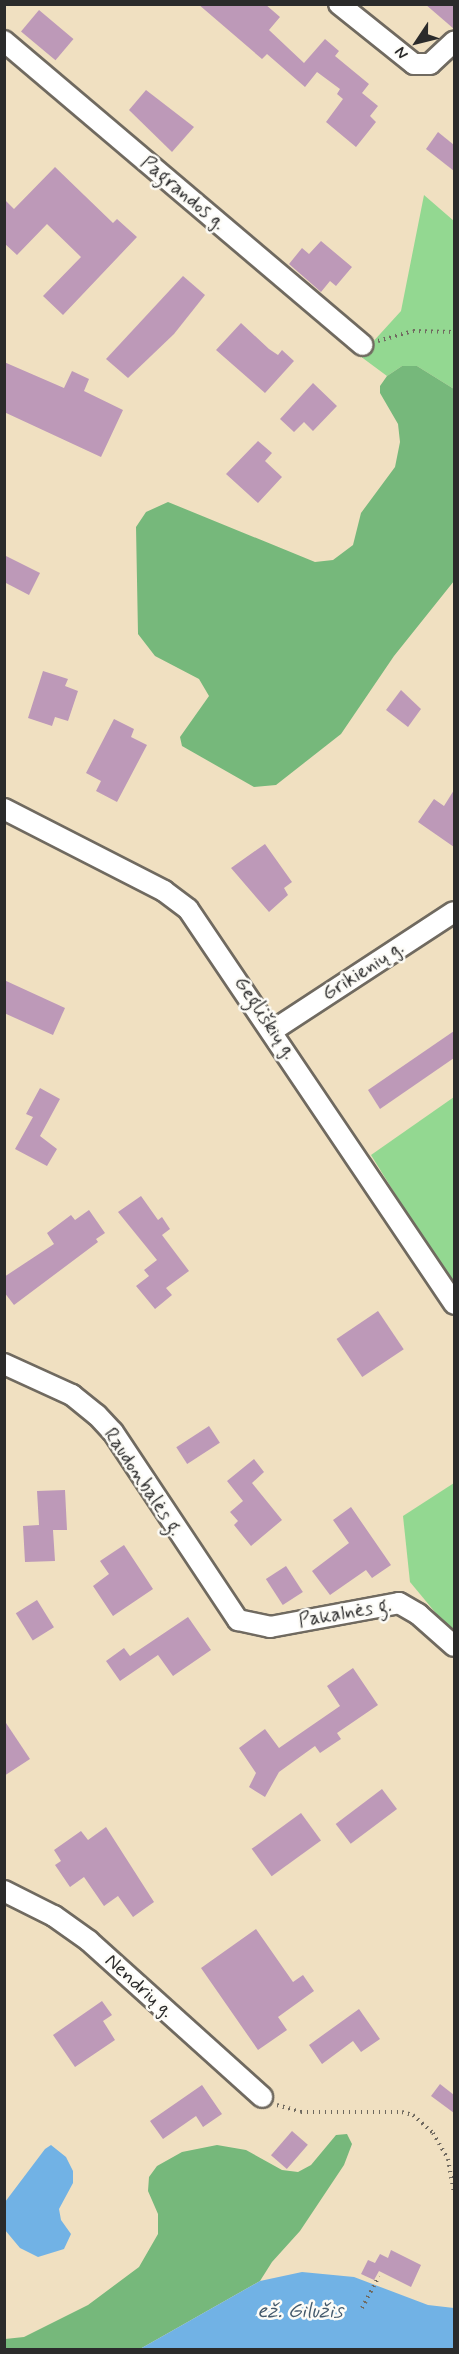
<!DOCTYPE html>
<html>
<head>
<meta charset="utf-8">
<style>
  body { margin:0 }
  #map { position:relative; width:459px; height:2354px; overflow:hidden; background:#f0e0c1; font-family:Mynerve,sans-serif }
  div>[style] { position:absolute }
  [style*='--x'] { left:calc(var(--x)*1px); top:calc(var(--y)*1px); width:calc(var(--w)*1px); rotate:calc(var(--a)*1deg) }
  .green>* { inset:0; background:#93d891 }
  .forest>* { inset:0; background:#76b87b }
  .water>* { inset:0; background:#71b2e5 }
  .building>* { inset:0; background:#bd99b8; transform-origin:0 0 }
  .path>* { height:4px; margin-top:-2px; transform-origin:0; background:repeating-linear-gradient(90deg,#706a60 0 1.5px,transparent 0 6px) }
  .roads { filter:drop-shadow(2px 0 #706a60) drop-shadow(-2px 0 #706a60) drop-shadow(0 2px #706a60) drop-shadow(0 -2px #706a60) }
  .minor>* { height:20px; margin:-10px; padding:0 10px; transform-origin:10px; border-radius:10px; background:#fff }
  span { translate:-50% -50%; white-space:nowrap; text-align:center; line-height:1.15; -webkit-text-stroke:5px #fdfcf7; paint-order:stroke }
  .street-label { font-size:20px; color:#2b2b2b }
  .water-label { font-size:21px; color:#445a6c; font-style:italic }
  .frame { position:absolute; inset:0; border:6px solid #2b2b2b; pointer-events:none }
  .north { position:absolute; left:387px; top:12px; width:60px; height:60px; -webkit-text-stroke:4px #fdfcf7; paint-order:stroke; rotate:235deg; font-size:16px; font-weight:700; line-height:24px; text-align:center; color:#2b2b2b }
  .north::after { content:''; display:block; margin:auto; width:21px; height:27px; background:#2b2b2b; clip-path:polygon(50% 0,100% 100%,50% 72%,0 100%) }
</style>
</head>
<body>
<div id="map">
  <div class="green">
    <i style="clip-path:polygon(424px 195px,454px 221px,454px 389px,417px 366px,402px 366px,387px 376px,360px 356px,401px 311px)"></i>
    <i style="clip-path:polygon(454px 1097px,454px 1289px,371px 1155px)"></i>
    <i style="clip-path:polygon(454px 1483px,454px 1635px,410px 1582px,403px 1516px)"></i>
  </div>
  <div class="forest">
    <i style="clip-path:polygon(402px 366px,417px 366px,454px 389px,454px 581px,394px 656px,341px 734px,276px 785px,254px 787px,182px 746px,180px 737px,209px 696px,199px 679px,155px 656px,138px 634px,136px 527px,146px 512px,168px 502px,315px 562px,333px 560px,353px 545px,361px 513px,395px 467px,400px 442px,398px 424px,380px 393px,380px 386px,387px 376px)"></i>
    <i style="clip-path:polygon(347px 2134px,352px 2144px,344px 2165px,300px 2231px,272px 2262px,260px 2281px,140px 2349px,5px 2350px,5px 2339px,24px 2337px,88px 2305px,139px 2267px,158px 2234px,158px 2214px,148px 2191px,149px 2177px,157px 2166px,182px 2152px,217px 2145px,246px 2150px,282px 2170px,298px 2172px,311px 2165px,336px 2135px)"></i>
  </div>
  <div class="water">
    <i style="clip-path:polygon(51px 2145px,66px 2157px,73px 2171px,73px 2183px,59px 2209px,61px 2220px,71px 2234px,64px 2249px,38px 2257px,20px 2248px,5px 2230px,5px 2202px,45px 2149px)"></i>
    <i style="clip-path:polygon(302px 2272px,354px 2277px,428px 2305px,454px 2308px,454px 2349px,140px 2349px,260px 2281px)"></i>
  </div>
  <div class="building">
    <i style="clip-path:polygon(198px 4px,265px 4px,280px 17px,269px 30px,304px 63px,325px 39px,339px 51px,335px 56px,369px 84px,362px 93px,378px 106px,370px 116px,376px 122px,356px 147px,326px 122px,343px 99px,337px 94px,340px 89px,317px 72px,305px 87px,267px 54px,262px 59px)"></i>
    <i style="clip-path:polygon(425px 4px,454px 4px,454px 29px)"></i>
    <i style="left:39px;top:10px;width:45px;height:28px;rotate:40deg"></i>
    <i style="clip-path:polygon(146px 90px,194px 127px,172px 152px,129px 110px)"></i>
    <i style="clip-path:polygon(438px 132px,454px 145px,454px 171px,426px 149px)"></i>
    <i style="clip-path:polygon(55px 167px,113px 223px,117px 219px,137px 237px,63px 315px,43px 296px,81px 257px,47px 224px,17px 255px,4px 243px,4px 199px,14px 209px)"></i>
    <i style="clip-path:polygon(321px 241px,352px 267px,336px 286px,330px 281px,321px 292px,289px 264px,302px 248px,309px 254px)"></i>
    <i style="clip-path:polygon(183px 276px,205px 295px,174px 334px,128px 378px,106px 359px)"></i>
    <i style="clip-path:polygon(241px 323px,269px 349px,278px 355px,282px 350px,294px 361px,265px 393px,216px 350px)"></i>
    <i style="clip-path:polygon(4px 362px,64px 388px,72px 371px,89px 379px,84px 391px,123px 410px,101px 457px,4px 412px)"></i>
    <i style="clip-path:polygon(313px 383px,337px 406px,313px 431px,304px 422px,294px 432px,280px 419px)"></i>
    <i style="clip-path:polygon(258px 441px,272px 453px,265px 461px,282px 477px,258px 503px,226px 474px)"></i>
    <i style="clip-path:polygon(4px 555px,40px 573px,29px 595px,4px 582px)"></i>
    <i style="clip-path:polygon(43px 671px,68px 679px,65px 686px,78px 691px,68px 721px,55px 717px,52px 726px,28px 718px)"></i>
    <i style="clip-path:polygon(401px 690px,421px 709px,408px 727px,386px 710px)"></i>
    <i style="clip-path:polygon(114px 719px,134px 729px,131px 737px,147px 745px,117px 802px,96px 791px,101px 781px,86px 773px)"></i>
    <i style="clip-path:polygon(454px 790px,454px 847px,418px 822px,434px 799px,444px 806px)"></i>
    <i style="clip-path:polygon(265px 844px,292px 882px,284px 888px,288px 895px,269px 912px,231px 868px)"></i>
    <i style="clip-path:polygon(4px 980px,65px 1008px,53px 1035px,4px 1013px)"></i>
    <i style="clip-path:polygon(454px 1031px,454px 1058px,380px 1109px,368px 1090px)"></i>
    <i style="clip-path:polygon(40px 1088px,60px 1099px,40px 1136px,57px 1149px,47px 1166px,15px 1149px,33px 1117px,26px 1114px)"></i>
    <i style="clip-path:polygon(141px 1196px,158px 1220px,162px 1217px,170px 1229px,162px 1235px,189px 1271px,166px 1288px,172px 1295px,155px 1309px,136px 1286px,149px 1276px,144px 1270px,157px 1260px,118px 1212px)"></i>
    <i style="clip-path:polygon(89px 1210px,105px 1233px,96px 1239px,98px 1242px,14px 1305px,4px 1292px,4px 1277px,54px 1244px,47px 1233px,71px 1215px,75px 1220px)"></i>
    <i style="left:378px;top:1311px;width:46px;height:50px;rotate:56deg"></i>
    <i style="left:209px;top:1426px;width:20px;height:39px;rotate:57deg"></i>
    <i style="clip-path:polygon(254px 1459px,264px 1472px,252px 1483px,282px 1520px,251px 1546px,234px 1525px,238px 1521px,230px 1512px,243px 1501px,227px 1481px)"></i>
    <i style="clip-path:polygon(65px 1490px,67px 1530px,53px 1530px,55px 1561px,25px 1562px,23px 1526px,39px 1525px,37px 1491px)"></i>
    <i style="clip-path:polygon(351px 1507px,391px 1565px,372px 1578px,366px 1570px,330px 1595px,312px 1571px,349px 1543px,333px 1520px)"></i>
    <i style="clip-path:polygon(124px 1545px,153px 1589px,113px 1616px,93px 1586px,109px 1574px,100px 1561px)"></i>
    <i style="left:286px;top:1566px;width:31px;height:24px;rotate:57deg"></i>
    <i style="left:37px;top:1600px;width:32px;height:25px;rotate:58deg"></i>
    <i style="clip-path:polygon(188px 1617px,211px 1650px,173px 1676px,158px 1655px,120px 1681px,106px 1661px,124px 1648px,130px 1656px)"></i>
    <i style="clip-path:polygon(353px 1668px,378px 1705px,337px 1733px,341px 1739px,320px 1753px,315px 1746px,279px 1772px,265px 1797px,249px 1787px,256px 1773px,239px 1748px,265px 1729px,279px 1748px,340px 1706px,327px 1686px)"></i>
    <i style="clip-path:polygon(4px 1720px,30px 1759px,4px 1776px)"></i>
    <i style="left:382px;top:1789px;width:25px;height:58px;rotate:53deg"></i>
    <i style="left:301px;top:1813px;width:34px;height:61px;rotate:54deg"></i>
    <i style="clip-path:polygon(106px 1827px,154px 1902px,133px 1917px,118px 1896px,104px 1906px,84px 1877px,70px 1887px,55px 1865px,61px 1861px,54px 1850px,81px 1831px,88px 1840px)"></i>
    <i style="clip-path:polygon(256px 1929px,293px 1982px,303px 1975px,314px 1991px,278px 2017px,287px 2030px,258px 2050px,201px 1968px)"></i>
    <i style="clip-path:polygon(102px 2001px,112px 2015px,103px 2021px,115px 2040px,75px 2067px,53px 2035px)"></i>
    <i style="clip-path:polygon(359px 2009px,380px 2039px,361px 2052px,353px 2041px,322px 2064px,309px 2045px)"></i>
    <i style="clip-path:polygon(440px 2084px,454px 2095px,454px 2113px,431px 2096px)"></i>
    <i style="clip-path:polygon(202px 2085px,222px 2114px,203px 2127px,196px 2116px,163px 2139px,150px 2121px)"></i>
    <i style="left:292px;top:2131px;width:21px;height:32px;rotate:41deg"></i>
    <i style="clip-path:polygon(391px 2250px,421px 2265px,411px 2287px,379px 2271px,374px 2280px,361px 2274px,368px 2260px,375px 2263px,380px 2254px,388px 2258px)"></i>
  </div>
  <div class="path">
    <i style="--x:378;--y:341;--w:36;--a:-16"></i>
    <i style="--x:413;--y:331;--w:41;--a:1.4"></i>
    <i style="--x:277;--y:2105;--w:25;--a:16"></i>
    <i style="--x:301;--y:2112;--w:101;--a:0"></i>
    <i style="--x:402;--y:2112;--w:11;--a:15"></i>
    <i style="--x:413;--y:2115;--w:27;--a:42"></i>
    <i style="--x:433;--y:2133;--w:30;--a:60"></i>
    <i style="--x:448;--y:2159;--w:36;--a:80"></i>
    <i style="--x:362;--y:2308;--w:36;--a:-62"></i>
  </div>
  <div class="roads">
    <div class="minor">
      <i style="--x:339;--y:4;--w:96;--a:38.7"></i>
      <i style="--x:414;--y:64;--w:16;--a:0"></i>
      <i style="--x:430;--y:64;--w:33;--a:-43"></i>
      <i style="--x:4;--y:41;--w:470;--a:40.3"></i>
      <i style="--x:4;--y:809;--w:180;--a:27.1"></i>
      <i style="--x:164;--y:891;--w:30;--a:37"></i>
      <i style="--x:188;--y:909;--w:476;--a:56"></i>
      <i style="--x:272;--y:1031;--w:217;--a:-33.2"></i>
      <i style="--x:4;--y:1364;--w:75;--a:24.5"></i>
      <i style="--x:72;--y:1395;--w:32;--a:39"></i>
      <i style="--x:97;--y:1415;--w:23;--a:47"></i>
      <i style="--x:113;--y:1432;--w:226;--a:56.4"></i>
      <i style="--x:238;--y:1620;--w:33;--a:12"></i>
      <i style="--x:270;--y:1627;--w:131;--a:-10.5"></i>
      <i style="--x:399;--y:1603;--w:22;--a:30"></i>
      <i style="--x:418;--y:1614;--w:48;--a:41.6"></i>
      <i style="--x:4;--y:1891;--w:56;--a:26.6"></i>
      <i style="--x:54;--y:1916;--w:43;--a:35.5"></i>
      <i style="--x:89;--y:1941;--w:233;--a:42"></i>
    </div>
  </div>
  <div class="street-label">
    <span style="left:183px;top:193px;rotate:40deg">Pagrandos g.</span>
    <span style="left:363px;top:971px;rotate:-33deg">Grikienių g.</span>
    <span style="left:265px;top:1018px;rotate:56deg">Gegliškių g.</span>
    <span style="left:143px;top:1482px;rotate:56deg">Raudonbalės g.</span>
    <span style="left:345px;top:1613px;rotate:-10deg">Pakalnės g.</span>
    <span style="left:139px;top:1986px;rotate:42deg">Nendrių g.</span>
  </div>
  <div class="water-label">
    <span style="left:300px;top:2311px">ež. Gilužis</span>
  </div>
  <div class="frame"></div>
  <div class="north">N</div>
</div>
</body>
</html>
